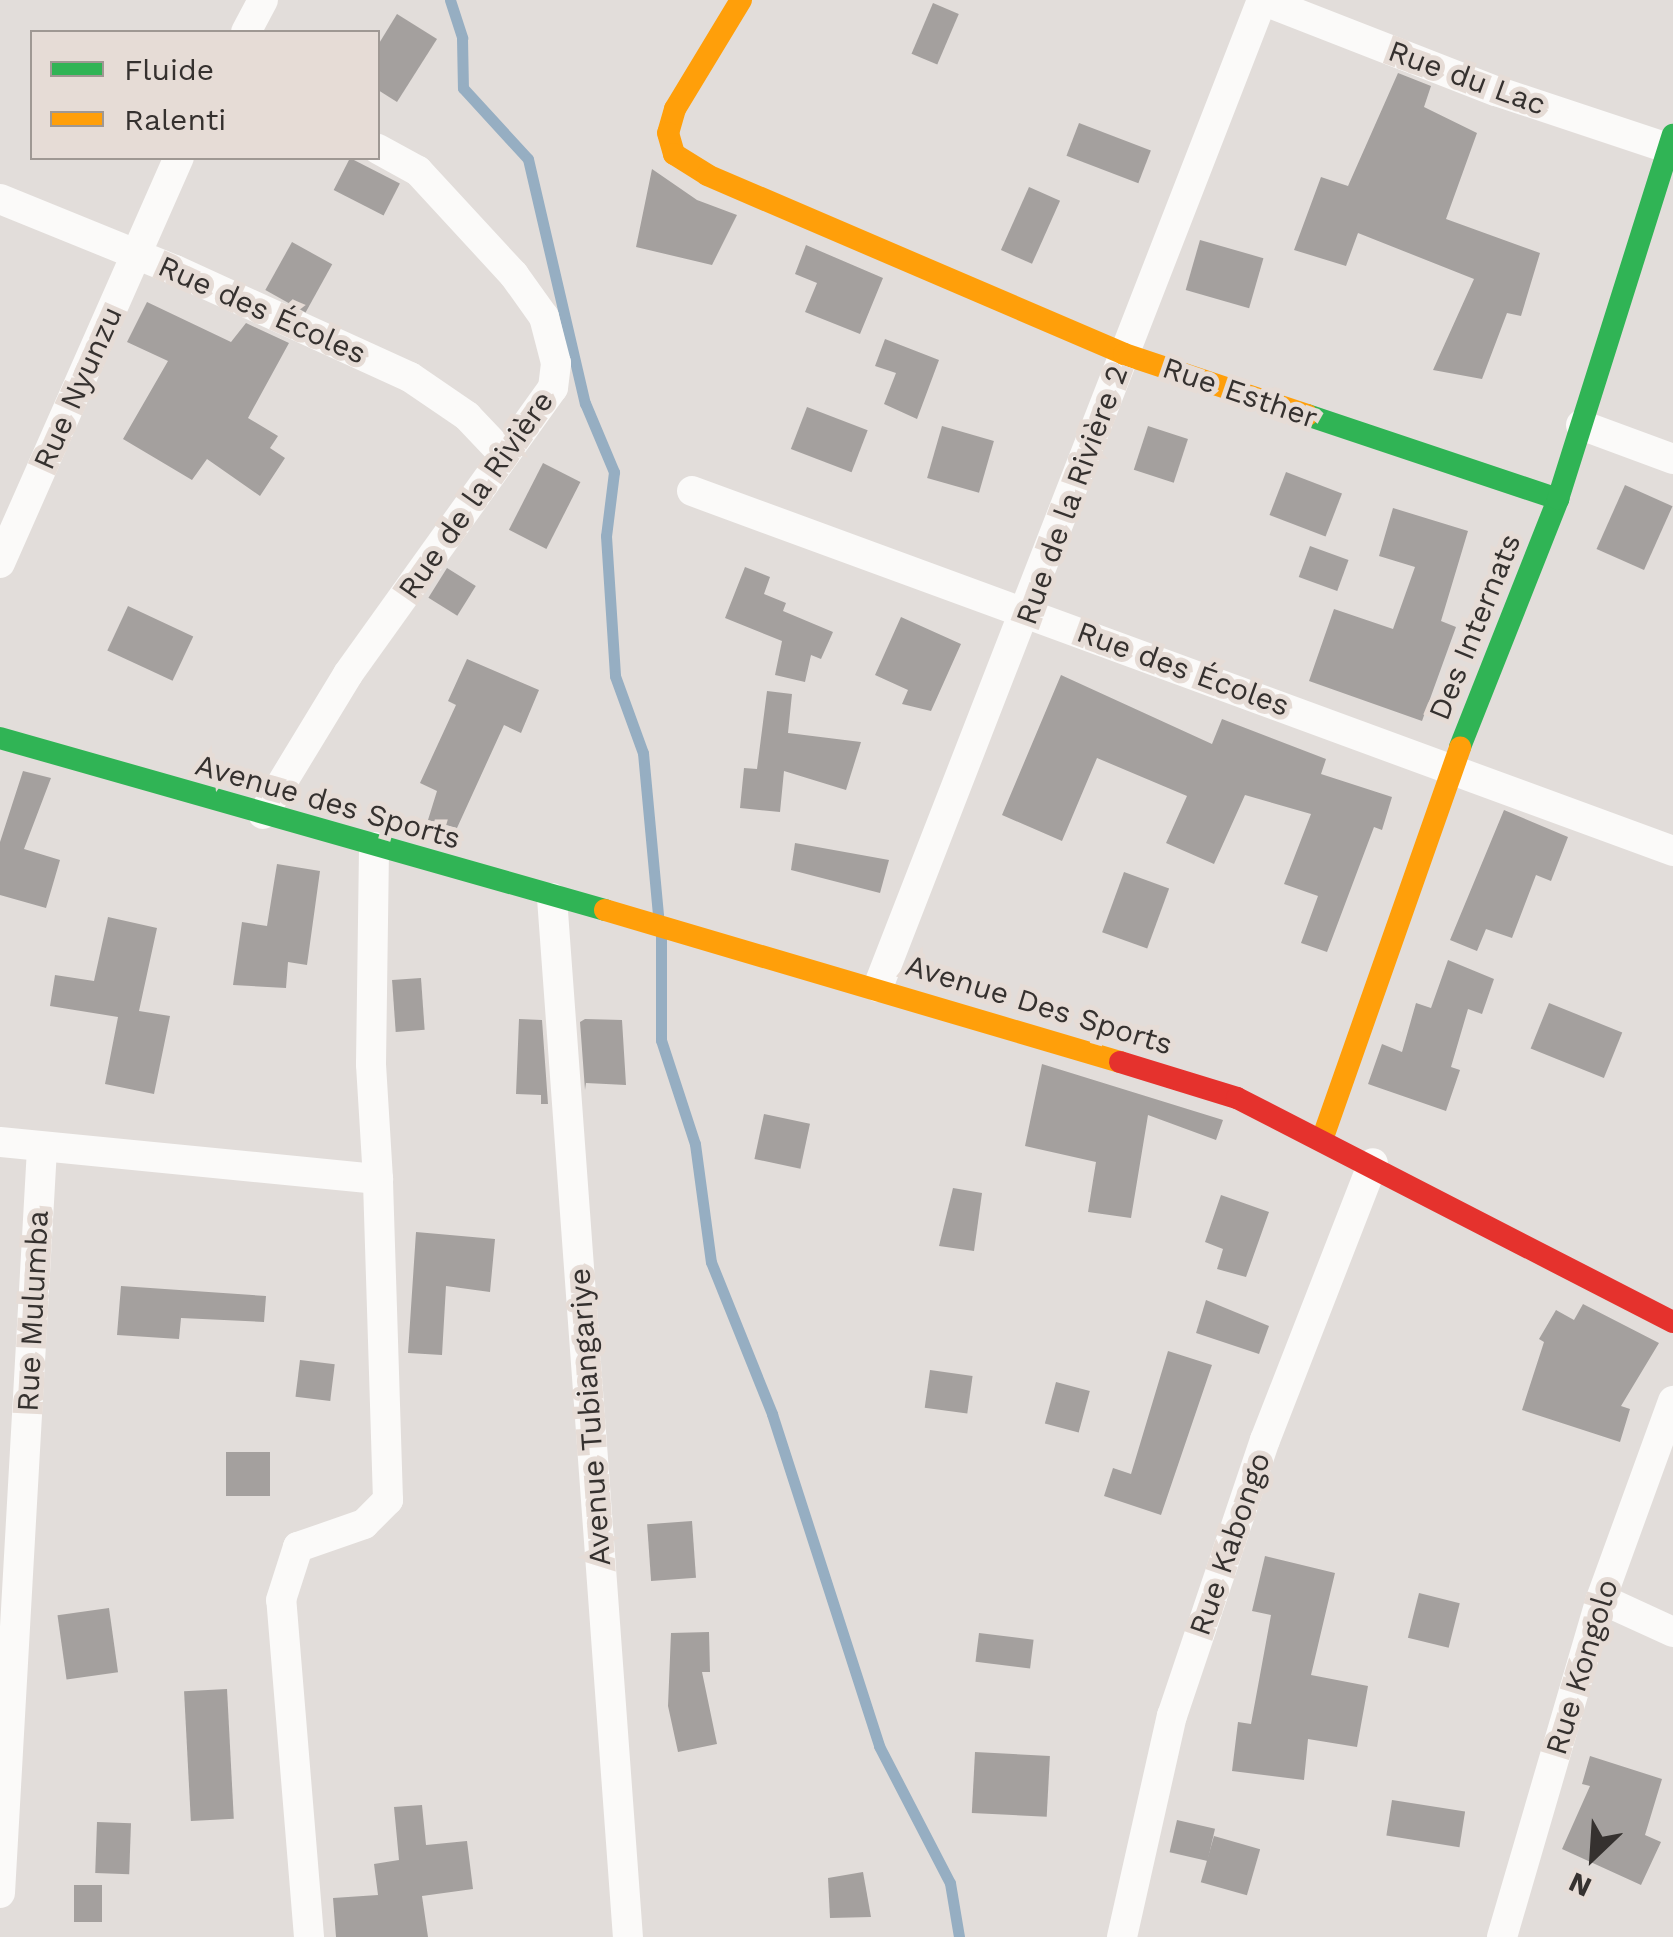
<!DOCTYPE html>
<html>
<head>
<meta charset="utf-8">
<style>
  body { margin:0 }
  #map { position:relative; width:1673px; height:1937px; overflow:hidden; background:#e2ddda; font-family:"Work Sans",sans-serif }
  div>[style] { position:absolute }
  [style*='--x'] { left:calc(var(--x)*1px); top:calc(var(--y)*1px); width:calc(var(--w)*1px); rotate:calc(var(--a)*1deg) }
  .stream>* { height:11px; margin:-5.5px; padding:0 5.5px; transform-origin:5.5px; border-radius:5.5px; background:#96aec2 }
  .building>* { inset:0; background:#a4a09e; transform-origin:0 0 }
  .street>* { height:30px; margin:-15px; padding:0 15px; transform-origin:15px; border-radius:15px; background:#fbfaf9 }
  .fast>* { height:22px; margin:-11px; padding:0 11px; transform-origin:11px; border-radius:11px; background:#30b455 }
  .slow>* { height:22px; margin:-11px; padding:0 11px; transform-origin:11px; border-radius:11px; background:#ff9f0a }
  .jam>* { height:22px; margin:-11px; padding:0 11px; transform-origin:11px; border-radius:11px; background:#e5322d }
  span { translate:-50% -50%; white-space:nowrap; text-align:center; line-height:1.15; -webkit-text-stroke:10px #e6dcd6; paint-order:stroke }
  .street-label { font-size:30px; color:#35312f }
  .legend { position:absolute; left:30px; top:30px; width:350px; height:130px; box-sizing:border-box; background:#e6dcd6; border:2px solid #9f9893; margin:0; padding:12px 18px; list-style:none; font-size:30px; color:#35312f }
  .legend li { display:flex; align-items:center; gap:20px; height:50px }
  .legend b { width:50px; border:2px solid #9f9893 }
  .north { position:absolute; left:1543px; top:1807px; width:100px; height:100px; -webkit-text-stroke:8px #e6dcd6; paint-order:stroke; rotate:205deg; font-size:28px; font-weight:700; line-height:40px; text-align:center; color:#35312f }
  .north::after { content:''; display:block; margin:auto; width:35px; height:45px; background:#35312f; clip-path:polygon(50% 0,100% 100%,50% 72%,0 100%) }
</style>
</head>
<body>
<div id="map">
  <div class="stream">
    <i style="--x:450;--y:0;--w:40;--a:72"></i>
    <i style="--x:462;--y:38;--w:50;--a:88.9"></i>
    <i style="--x:463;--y:88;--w:96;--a:47.5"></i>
    <i style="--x:528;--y:159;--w:251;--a:76.9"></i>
    <i style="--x:585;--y:403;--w:75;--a:67.2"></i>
    <i style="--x:614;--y:472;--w:64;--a:97.1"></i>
    <i style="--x:606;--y:536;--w:140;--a:86.3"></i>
    <i style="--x:615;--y:676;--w:82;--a:70"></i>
    <i style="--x:643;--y:753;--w:164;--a:84.7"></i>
    <i style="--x:661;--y:935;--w:105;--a:90"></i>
    <i style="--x:661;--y:1040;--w:109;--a:71.9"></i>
    <i style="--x:695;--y:1144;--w:119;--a:82.3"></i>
    <i style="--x:711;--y:1262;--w:164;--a:68.1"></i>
    <i style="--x:772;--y:1414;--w:349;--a:72.1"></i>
    <i style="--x:879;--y:1746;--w:154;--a:62.6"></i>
    <i style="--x:950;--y:1883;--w:55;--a:80.5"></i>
  </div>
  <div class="building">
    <i style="left:933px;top:3px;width:28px;height:55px;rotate:23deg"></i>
    <i style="clip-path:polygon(397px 14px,437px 39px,397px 102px,378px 90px,378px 45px)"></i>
    <i style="clip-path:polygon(1398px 73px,1431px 86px,1424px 107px,1477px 133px,1446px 219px,1540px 253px,1521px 316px,1507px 313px,1482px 379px,1433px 370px,1474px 279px,1358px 233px,1346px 266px,1294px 250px,1321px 177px,1348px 186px)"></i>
    <i style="left:1079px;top:123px;width:77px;height:35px;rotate:21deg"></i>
    <i style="left:350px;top:158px;width:56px;height:36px;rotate:27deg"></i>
    <i style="clip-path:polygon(652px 169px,697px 200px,737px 215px,712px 265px,636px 247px)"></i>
    <i style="left:1029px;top:187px;width:34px;height:69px;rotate:24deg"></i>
    <i style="left:1200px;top:240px;width:66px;height:52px;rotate:16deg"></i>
    <i style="left:292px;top:242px;width:46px;height:55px;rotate:29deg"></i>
    <i style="clip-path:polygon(806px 245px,883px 278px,860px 334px,805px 312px,817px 283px,795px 274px)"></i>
    <i style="clip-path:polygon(147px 302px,231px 342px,246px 323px,289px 343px,248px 418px,278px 436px,270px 448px,285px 458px,260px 496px,207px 459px,192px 480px,123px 439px,168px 361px,127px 342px)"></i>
    <i style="clip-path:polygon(885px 339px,939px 360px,917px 419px,884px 404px,896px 373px,875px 366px)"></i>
    <i style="left:807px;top:407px;width:65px;height:45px;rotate:21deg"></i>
    <i style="left:942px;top:426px;width:54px;height:54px;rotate:16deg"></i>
    <i style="left:1148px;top:426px;width:42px;height:46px;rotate:18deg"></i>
    <i style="left:543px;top:463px;width:42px;height:75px;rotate:27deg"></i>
    <i style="left:1286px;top:472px;width:60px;height:46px;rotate:21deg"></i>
    <i style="left:1625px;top:485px;width:52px;height:70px;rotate:24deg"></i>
    <i style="clip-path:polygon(1393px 508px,1468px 531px,1441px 621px,1456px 627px,1422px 721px,1309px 681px,1334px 609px,1393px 629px,1415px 567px,1379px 556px)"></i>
    <i style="left:1310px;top:546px;width:41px;height:33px;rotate:20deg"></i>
    <i style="clip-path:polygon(745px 567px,770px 577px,764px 594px,786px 603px,783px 611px,833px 632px,821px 659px,811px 655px,805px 682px,775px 675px,782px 641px,725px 618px)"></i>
    <i style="left:447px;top:568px;width:34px;height:35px;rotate:32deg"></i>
    <i style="left:128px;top:606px;width:72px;height:49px;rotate:25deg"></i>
    <i style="clip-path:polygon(901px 617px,961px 644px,931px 711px,902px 704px,908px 690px,875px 675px)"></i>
    <i style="clip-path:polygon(467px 659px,539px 690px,521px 733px,504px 725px,457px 828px,428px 820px,437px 791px,420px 783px,456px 705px,448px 701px)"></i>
    <i style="clip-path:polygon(1061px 675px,1212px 744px,1222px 719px,1326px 759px,1321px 774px,1392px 797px,1382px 830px,1374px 827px,1327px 952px,1301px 943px,1318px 896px,1284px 884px,1311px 814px,1245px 795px,1214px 864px,1166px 843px,1187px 796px,1097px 758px,1062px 841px,1002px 815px)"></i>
    <i style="clip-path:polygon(767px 691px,792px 694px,788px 733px,861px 742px,846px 790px,784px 771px,780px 812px,740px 808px,744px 768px,757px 769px)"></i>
    <i style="clip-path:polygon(23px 771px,51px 778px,24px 849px,60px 860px,46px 908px,0 895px,0 842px)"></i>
    <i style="clip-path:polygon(1504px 810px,1568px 837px,1551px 881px,1536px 875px,1512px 938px,1486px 929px,1477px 951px,1450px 940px)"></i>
    <i style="clip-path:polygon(795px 843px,889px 860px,880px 893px,791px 870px)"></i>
    <i style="clip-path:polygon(277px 864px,320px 871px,307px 965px,288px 962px,286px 988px,233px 985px,242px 922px,267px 926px)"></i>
    <i style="left:1124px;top:872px;width:48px;height:64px;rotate:20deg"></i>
    <i style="clip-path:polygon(108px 917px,157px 928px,139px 1011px,170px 1016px,154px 1094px,105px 1084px,118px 1017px,50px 1006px,55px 975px,94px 981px)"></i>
    <i style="clip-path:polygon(1448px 960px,1494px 979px,1482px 1014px,1468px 1009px,1451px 1067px,1460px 1070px,1446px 1111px,1368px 1084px,1382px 1044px,1402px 1052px,1416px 1003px,1431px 1008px)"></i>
    <i style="left:421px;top:978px;width:52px;height:29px;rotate:86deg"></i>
    <i style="left:1549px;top:1003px;width:79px;height:49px;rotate:22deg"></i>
    <i style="clip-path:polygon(519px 1019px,542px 1020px,548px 1104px,541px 1104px,541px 1095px,516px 1094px)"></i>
    <i style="clip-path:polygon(585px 1019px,622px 1020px,626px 1085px,586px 1083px,585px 1090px,580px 1022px)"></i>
    <i style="clip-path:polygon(1042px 1064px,1223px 1120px,1216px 1140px,1148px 1115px,1131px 1218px,1088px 1212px,1096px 1162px,1025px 1146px)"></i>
    <i style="left:764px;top:1114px;width:47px;height:46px;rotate:12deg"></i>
    <i style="clip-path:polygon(953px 1188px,982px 1193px,974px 1251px,939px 1246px)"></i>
    <i style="clip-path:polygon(1221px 1195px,1269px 1212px,1246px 1277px,1217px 1269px,1223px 1249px,1205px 1242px)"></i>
    <i style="clip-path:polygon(416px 1232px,495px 1239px,490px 1292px,446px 1286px,442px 1355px,408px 1353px)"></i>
    <i style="clip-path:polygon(121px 1286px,266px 1296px,264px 1322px,181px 1318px,179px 1339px,117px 1335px)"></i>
    <i style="clip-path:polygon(1206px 1300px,1269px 1326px,1259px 1354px,1196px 1333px)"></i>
    <i style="clip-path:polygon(1583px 1304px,1659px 1343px,1621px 1406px,1630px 1409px,1620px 1442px,1522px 1410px,1544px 1342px,1539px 1339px,1556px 1310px,1574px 1320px)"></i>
    <i style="clip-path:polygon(1168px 1351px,1212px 1365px,1161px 1515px,1104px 1496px,1113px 1468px,1131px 1474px)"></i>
    <i style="left:300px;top:1360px;width:35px;height:37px;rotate:7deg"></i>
    <i style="left:930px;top:1370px;width:43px;height:38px;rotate:8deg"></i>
    <i style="left:1056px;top:1382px;width:35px;height:43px;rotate:15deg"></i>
    <i style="left:270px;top:1452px;width:44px;height:44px;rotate:90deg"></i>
    <i style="left:692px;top:1521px;width:57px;height:45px;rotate:86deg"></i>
    <i style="clip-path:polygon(1265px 1556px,1335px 1573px,1311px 1675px,1368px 1686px,1357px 1747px,1308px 1739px,1304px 1780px,1232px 1771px,1238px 1722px,1251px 1724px,1271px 1615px,1252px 1611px)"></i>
    <i style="left:1419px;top:1593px;width:42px;height:46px;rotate:14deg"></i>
    <i style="left:109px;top:1608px;width:65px;height:52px;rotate:82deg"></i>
    <i style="clip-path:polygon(709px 1632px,710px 1672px,702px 1672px,717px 1744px,678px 1752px,668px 1706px,671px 1633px)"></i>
    <i style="left:979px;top:1633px;width:55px;height:29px;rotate:7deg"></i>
    <i style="left:227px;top:1689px;width:130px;height:43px;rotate:87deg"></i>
    <i style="left:975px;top:1752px;width:75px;height:61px;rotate:3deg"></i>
    <i style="clip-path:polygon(1590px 1756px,1662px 1779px,1645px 1835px,1661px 1842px,1641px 1885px,1562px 1849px,1590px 1786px,1582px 1784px)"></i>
    <i style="left:1392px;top:1800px;width:74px;height:36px;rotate:9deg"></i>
    <i style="clip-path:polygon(422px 1805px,426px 1845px,467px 1841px,473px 1889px,422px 1896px,428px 1937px,336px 1937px,333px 1898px,378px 1895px,374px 1864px,399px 1860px,394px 1807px)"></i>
    <i style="left:1177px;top:1820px;width:39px;height:33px;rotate:13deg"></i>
    <i style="left:97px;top:1822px;width:34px;height:51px;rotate:2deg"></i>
    <i style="left:1214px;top:1836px;width:48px;height:48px;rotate:16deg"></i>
    <i style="clip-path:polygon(863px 1872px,871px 1917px,830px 1918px,828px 1878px)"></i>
    <i style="left:74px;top:1885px;width:28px;height:37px"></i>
  </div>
  <div class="street">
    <i style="--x:1262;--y:0;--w:251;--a:21.3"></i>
    <i style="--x:1496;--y:91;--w:187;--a:18.4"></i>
    <i style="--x:246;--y:32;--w:36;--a:-62"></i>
    <i style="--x:0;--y:199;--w:189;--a:22.1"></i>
    <i style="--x:175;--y:270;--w:258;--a:24.5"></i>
    <i style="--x:410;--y:377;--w:69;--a:34.4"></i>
    <i style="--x:467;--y:416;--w:52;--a:46.5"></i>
    <i style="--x:1581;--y:425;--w:98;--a:20.3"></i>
    <i style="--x:692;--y:491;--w:1045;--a:20.15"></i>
    <i style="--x:0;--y:563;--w:443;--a:-66.2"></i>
    <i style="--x:263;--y:814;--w:164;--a:-58.7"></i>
    <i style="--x:348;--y:674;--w:352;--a:-54.4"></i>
    <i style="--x:553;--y:388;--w:25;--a:-83"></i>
    <i style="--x:556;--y:363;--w:48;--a:-104.6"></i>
    <i style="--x:544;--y:317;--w:52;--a:-125.5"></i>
    <i style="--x:514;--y:275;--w:142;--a:-132.7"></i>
    <i style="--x:418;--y:171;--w:46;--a:-151.2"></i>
    <i style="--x:552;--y:898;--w:1042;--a:85.82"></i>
    <i style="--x:878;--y:987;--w:1059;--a:-68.74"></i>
    <i style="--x:0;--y:1142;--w:380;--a:5.6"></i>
    <i style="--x:378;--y:1179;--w:115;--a:-93.5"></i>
    <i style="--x:371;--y:1064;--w:217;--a:-89.2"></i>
    <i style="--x:1601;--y:1599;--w:79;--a:24.6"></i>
    <i style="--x:0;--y:1893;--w:746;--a:-86.77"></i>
    <i style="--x:309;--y:1937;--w:338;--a:-94.7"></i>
    <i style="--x:281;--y:1600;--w:56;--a:-72.2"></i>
    <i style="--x:298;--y:1547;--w:70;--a:-19.2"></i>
    <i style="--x:364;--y:1524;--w:34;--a:-45"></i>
    <i style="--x:388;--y:1500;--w:321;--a:-91.8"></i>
    <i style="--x:1122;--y:1937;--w:227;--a:-77.3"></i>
    <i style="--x:1172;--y:1716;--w:291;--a:-71.4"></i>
    <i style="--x:1265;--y:1440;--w:297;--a:-68.7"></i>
    <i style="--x:1502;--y:1937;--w:352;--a:-73.7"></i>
    <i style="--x:1601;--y:1599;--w:211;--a:-70"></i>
  </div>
  <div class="fast">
    <i style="--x:1307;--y:415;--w:265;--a:18.5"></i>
    <i style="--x:0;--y:738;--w:629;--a:15.87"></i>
    <i style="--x:1460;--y:747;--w:267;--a:-68.4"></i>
    <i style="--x:1558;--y:499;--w:382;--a:-72.5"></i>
  </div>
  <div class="slow">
    <i style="--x:741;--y:0;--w:127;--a:121.2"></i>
    <i style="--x:675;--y:109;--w:25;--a:106"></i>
    <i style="--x:668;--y:133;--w:22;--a:74"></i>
    <i style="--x:674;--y:154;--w:39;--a:32"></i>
    <i style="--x:707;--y:175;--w:454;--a:23.2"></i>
    <i style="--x:1124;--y:354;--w:193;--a:18.4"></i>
    <i style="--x:605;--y:910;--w:537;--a:16.44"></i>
    <i style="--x:1323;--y:1137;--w:413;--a:-70.6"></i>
  </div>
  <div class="jam">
    <i style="--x:1120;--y:1062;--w:122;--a:17.1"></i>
    <i style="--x:1237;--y:1098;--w:490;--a:27.2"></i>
  </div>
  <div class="street-label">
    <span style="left:1467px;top:78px;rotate:20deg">Rue du Lac</span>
    <span style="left:262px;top:310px;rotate:24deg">Rue des Écoles</span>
    <span style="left:78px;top:388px;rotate:-66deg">Rue Nyunzu</span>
    <span style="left:1240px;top:393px;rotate:19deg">Rue Esther</span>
    <span style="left:476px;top:495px;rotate:-55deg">Rue de la Rivière</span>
    <span style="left:1072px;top:495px;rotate:-70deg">Rue de la Rivière 2</span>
    <span style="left:1475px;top:627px;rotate:-68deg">Des Internats</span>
    <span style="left:1183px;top:669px;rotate:20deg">Rue des Écoles</span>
    <span style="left:328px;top:802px;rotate:16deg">Avenue des Sports</span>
    <span style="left:1039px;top:1005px;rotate:17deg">Avenue Des Sports</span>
    <span style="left:33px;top:1311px;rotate:-87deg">Rue Mulumba</span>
    <span style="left:590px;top:1417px;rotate:-94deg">Avenue Tubiangariye</span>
    <span style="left:1230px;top:1544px;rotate:-71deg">Rue Kabongo</span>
    <span style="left:1582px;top:1667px;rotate:-73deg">Rue Kongolo</span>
  </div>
  <ul class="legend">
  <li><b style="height:12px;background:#30b455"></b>Fluide</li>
  <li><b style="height:12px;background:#ff9f0a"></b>Ralenti</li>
  </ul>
  <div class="north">N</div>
</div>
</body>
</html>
